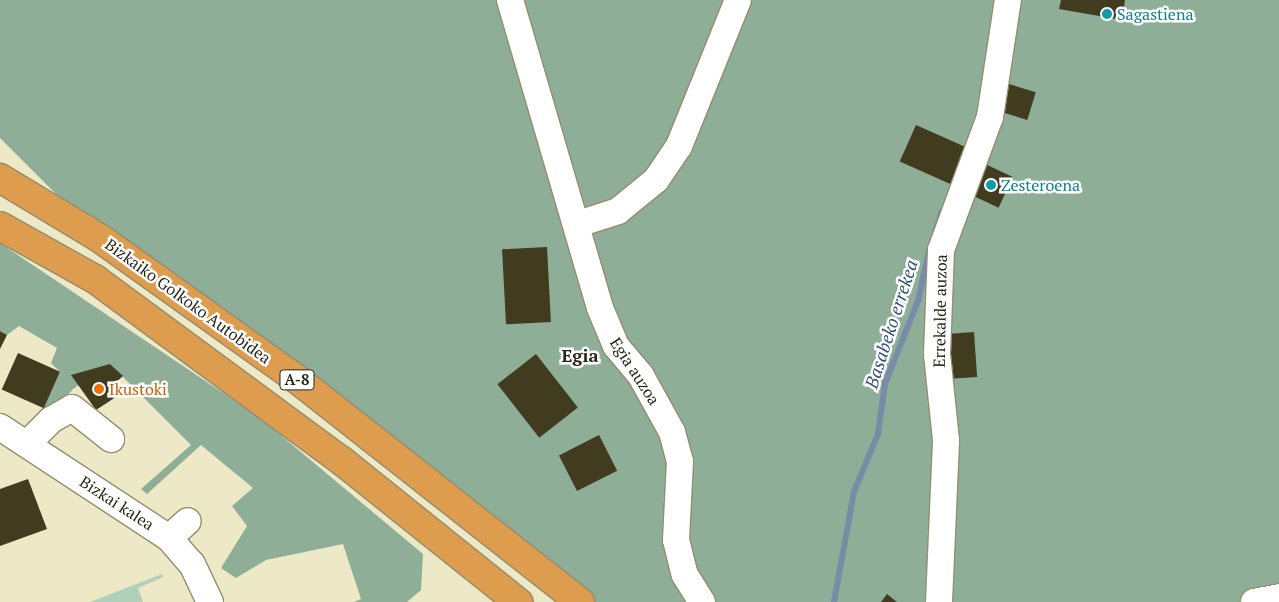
<!DOCTYPE html>
<html>
<head>
<meta charset="utf-8">
<style>
  body { margin:0 }
  #map { position:relative; width:1279px; height:602px; overflow:hidden; background:#ede8c6; font-family:"PT Serif",serif }
  div>[style] { position:absolute }
  [style*='--x'] { left:calc(var(--x)*1px); top:calc(var(--y)*1px); width:calc(var(--w)*1px); rotate:calc(var(--a)*1deg) }
  .green>* { inset:0; background:#b0d0b9 }
  .forest>* { inset:0; background:#8eae97 }
  .stream>* { height:5.5px; margin:-2.75px; padding:0 2.75px; transform-origin:2.75px; border-radius:2.75px; background:#778ca7 }
  .building>* { inset:0; background:#413c20; transform-origin:0 0 }
  .roads { filter:drop-shadow(1px 0 #928d6e) drop-shadow(-1px 0 #928d6e) drop-shadow(0 1px #928d6e) drop-shadow(0 -1px #928d6e) }
  .minor>* { height:26px; margin:-13px; padding:0 13px; transform-origin:13px; border-radius:13px; background:#fff }
  .highway>* { height:28px; margin:-14px; padding:0 14px; transform-origin:14px; border-radius:14px; background:#de9c4f }
  .dots>* { width:14px; height:14px; translate:-50% -50%; box-sizing:border-box; border:2px solid #fff; border-radius:50% }
  span { translate:-50% -50%; white-space:nowrap; text-align:center; line-height:1.15; -webkit-text-stroke:5px #fff; paint-order:stroke }
  .shield-label span { padding:1px 4px; background:#fff; border:1px solid; border-radius:4px; -webkit-text-stroke-width:0 }
  .shield-label { font-size:15px; color:#282619; font-weight:700 }
  .culture-label { font-size:16px; color:#0d838f }
  .left { translate:0 -50%; text-align:left }
  .street-label { font-size:16px; color:#282619 }
  .food-label { font-size:16px; color:#c56008 }
  .water-label { font-size:18px; color:#32527b; font-style:italic }
  .neighbourhood-label { font-size:18px; color:#282619; font-weight:700 }
</style>
</head>
<body>
<div id="map">
  <div class="green">
    <i style="clip-path:polygon(162px 574px,163px 577px,138px 588px,143px 602px,90px 602px)"></i>
  </div>
  <div class="forest">
    <i style="clip-path:polygon(0 0,1279px 0,1279px 602px,580px 602px,101px 239px,0 138px)"></i>
    <i style="clip-path:polygon(0 243px,259px 417px,423px 554px,421px 590px,407px 602px,354px 602px,361px 599px,343px 544px,266px 560px,236px 578px,221px 568px,247px 526px,232px 506px,253px 488px,201px 445px,147px 494px,141px 489px,191px 445px,110px 364px,73px 389px,49px 418px,43px 408px,60px 372px,51px 363px,57px 348px,19px 326px,7px 335px,0 331px)"></i>
  </div>
  <div class="stream">
    <i style="--x:935;--y:233;--w:21;--a:-73"></i>
    <i style="--x:834;--y:602;--w:112;--a:-79.7"></i>
    <i style="--x:854;--y:492;--w:63;--a:-67.5"></i>
    <i style="--x:878;--y:434;--w:50;--a:-82"></i>
    <i style="--x:885;--y:384;--w:89;--a:-68.3"></i>
    <i style="--x:918;--y:301;--w:51;--a:-77.6"></i>
  </div>
  <div class="building">
    <i style="clip-path:polygon(1061px 0,1125px 0,1122px 20px,1059px 9px)"></i>
    <i style="left:1009px;top:84px;width:28px;height:29px;rotate:17deg"></i>
    <i style="left:916px;top:125px;width:56px;height:40px;rotate:24deg"></i>
    <i style="left:983px;top:163px;width:33px;height:34px;rotate:25deg"></i>
    <i style="left:547px;top:247px;width:75px;height:45px;rotate:87deg"></i>
    <i style="clip-path:polygon(0 331px,7px 335px,0 349px)"></i>
    <i style="left:974px;top:332px;width:45px;height:35px;rotate:86deg"></i>
    <i style="left:18px;top:353px;width:46px;height:40px;rotate:24deg"></i>
    <i style="left:536px;top:354px;width:68px;height:49px;rotate:52deg"></i>
    <i style="clip-path:polygon(110px 364px,123px 376px,114px 384px,122px 393px,96px 410px,71px 375px)"></i>
    <i style="left:599px;top:435px;width:40px;height:45px;rotate:63deg"></i>
    <i style="clip-path:polygon(28px 479px,47px 529px,0 546px,0 489px)"></i>
    <i style="clip-path:polygon(887px 594px,897px 602px,881px 602px)"></i>
  </div>
  <div class="roads">
    <div class="minor">
      <i style="--x:510;--y:0;--w:321;--a:73.7"></i>
      <i style="--x:600;--y:308;--w:41;--a:67.2"></i>
      <i style="--x:616;--y:346;--w:39;--a:50"></i>
      <i style="--x:641;--y:376;--w:64;--a:61"></i>
      <i style="--x:672;--y:432;--w:30;--a:75"></i>
      <i style="--x:680;--y:461;--w:79;--a:92.9"></i>
      <i style="--x:676;--y:540;--w:36;--a:76"></i>
      <i style="--x:685;--y:575;--w:32;--a:58"></i>
      <i style="--x:578;--y:224;--w:42;--a:-18"></i>
      <i style="--x:618;--y:211;--w:49;--a:-39.2"></i>
      <i style="--x:656;--y:180;--w:41;--a:-55.9"></i>
      <i style="--x:679;--y:146;--w:157;--a:-68"></i>
      <i style="--x:0;--y:427;--w:202;--a:33.3"></i>
      <i style="--x:169;--y:538;--w:35;--a:49"></i>
      <i style="--x:192;--y:564;--w:42;--a:64.7"></i>
      <i style="--x:27;--y:444;--w:34;--a:-45"></i>
      <i style="--x:51;--y:420;--w:24;--a:-30"></i>
      <i style="--x:72;--y:408;--w:50;--a:38.5"></i>
      <i style="--x:169;--y:538;--w:25;--a:-42"></i>
      <i style="--x:939;--y:602;--w:162;--a:-87.5"></i>
      <i style="--x:946;--y:440;--w:86;--a:-96"></i>
      <i style="--x:937;--y:354;--w:104;--a:-87.8"></i>
      <i style="--x:941;--y:250;--w:142;--a:-69.8"></i>
      <i style="--x:990;--y:117;--w:118;--a:-81.3"></i>
      <i style="--x:1254;--y:602;--w:25;--a:-11"></i>
    </div>
    <div class="highway">
      <i style="--x:0;--y:178;--w:118;--a:31.1"></i>
      <i style="--x:101;--y:239;--w:237;--a:35.6"></i>
      <i style="--x:294;--y:377;--w:364;--a:38.2"></i>
      <i style="--x:0;--y:226;--w:109;--a:29.2"></i>
      <i style="--x:95;--y:279;--w:307;--a:36.4"></i>
      <i style="--x:342;--y:461;--w:226;--a:38.7"></i>
    </div>
  </div>
  <div class="dots">
    <i style="left:1107px;top:14px;background:#0f9aa8"></i>
    <i style="left:991px;top:185px;background:#0f9aa8"></i>
    <i style="left:99px;top:389px;background:#e8710a"></i>
  </div>
  <div class="shield-label">
    <span style="left:297px;top:380px">A-8</span>
  </div>
  <div class="culture-label">
    <span class="left" style="left:1117px;top:14px">Sagastiena</span>
    <span class="left" style="left:1001px;top:185px">Zesteroena</span>
  </div>
  <div class="street-label">
    <span style="left:188px;top:301px;rotate:36deg">Bizkaiko Golkoko Autobidea</span>
    <span style="left:940px;top:311px;rotate:-89deg">Errekalde auzoa</span>
    <span style="left:635px;top:371px;rotate:57deg">Egia auzoa</span>
    <span style="left:117px;top:503px;rotate:33deg">Bizkai kalea</span>
  </div>
  <div class="food-label">
    <span class="left" style="left:109px;top:389px">Ikustoki</span>
  </div>
  <div class="water-label">
    <span style="left:891px;top:324px;rotate:-72deg">Basabeko errekea</span>
  </div>
  <div class="neighbourhood-label">
    <span style="left:580px;top:355px">Egia</span>
  </div>
</div>
</body>
</html>
